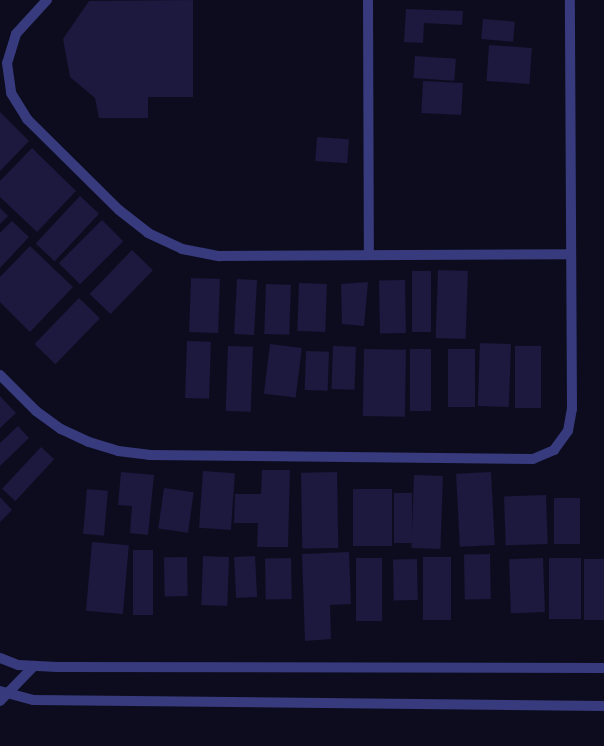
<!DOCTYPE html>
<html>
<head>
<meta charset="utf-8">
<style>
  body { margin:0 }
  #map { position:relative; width:604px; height:746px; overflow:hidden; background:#0d0c1e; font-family:"Nunito Sans",sans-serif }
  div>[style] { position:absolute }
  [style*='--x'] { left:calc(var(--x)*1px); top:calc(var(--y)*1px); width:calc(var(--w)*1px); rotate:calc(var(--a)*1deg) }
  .building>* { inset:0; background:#1c183e; transform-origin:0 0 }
  .street>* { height:10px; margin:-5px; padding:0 5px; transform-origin:5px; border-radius:5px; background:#373a7d }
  span { translate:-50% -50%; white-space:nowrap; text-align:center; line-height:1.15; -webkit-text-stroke:3px #0d0c1e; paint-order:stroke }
</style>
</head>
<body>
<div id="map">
  <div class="building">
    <i style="clip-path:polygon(193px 0,193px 97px,148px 97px,148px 118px,99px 118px,95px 98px,70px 77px,63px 39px,89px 1px)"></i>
    <i style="clip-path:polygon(406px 9px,463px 11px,462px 25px,424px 23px,423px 43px,404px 42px)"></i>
    <i style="left:483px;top:19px;width:32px;height:20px;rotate:5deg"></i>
    <i style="left:489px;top:45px;width:43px;height:36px;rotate:4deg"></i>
    <i style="left:415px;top:56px;width:41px;height:22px;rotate:4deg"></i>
    <i style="left:423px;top:81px;width:40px;height:32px;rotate:3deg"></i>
    <i style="clip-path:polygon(0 112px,29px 141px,0 171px)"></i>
    <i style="left:317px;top:137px;width:32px;height:24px;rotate:4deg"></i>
    <i style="clip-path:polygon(32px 148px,76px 191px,37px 232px,0 197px,0 181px)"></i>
    <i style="left:80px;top:196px;width:26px;height:65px;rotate:43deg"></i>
    <i style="clip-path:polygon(0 208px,8px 216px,0 224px)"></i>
    <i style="left:102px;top:220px;width:30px;height:61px;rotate:45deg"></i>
    <i style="clip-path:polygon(12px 221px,29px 237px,0 268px,0 233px)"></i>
    <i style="clip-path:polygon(30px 246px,73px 287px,30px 332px,0 302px,0 277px)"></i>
    <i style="left:132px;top:250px;width:29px;height:61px;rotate:44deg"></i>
    <i style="left:438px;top:270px;width:30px;height:68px;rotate:2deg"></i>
    <i style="left:412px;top:271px;width:19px;height:61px"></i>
    <i style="left:191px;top:278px;width:29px;height:54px;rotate:2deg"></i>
    <i style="left:237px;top:279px;width:20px;height:55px;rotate:3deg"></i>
    <i style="left:405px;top:280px;width:53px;height:26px;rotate:89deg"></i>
    <i style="clip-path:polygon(368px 282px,364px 326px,342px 324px,341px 284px)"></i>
    <i style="left:299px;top:283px;width:28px;height:48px;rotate:2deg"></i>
    <i style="left:266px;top:284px;width:25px;height:50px;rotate:2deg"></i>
    <i style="left:79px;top:298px;width:29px;height:64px;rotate:44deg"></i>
    <i style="left:187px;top:341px;width:24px;height:57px;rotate:2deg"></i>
    <i style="left:480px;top:343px;width:31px;height:63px;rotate:2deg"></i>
    <i style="left:270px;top:344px;width:32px;height:50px;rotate:7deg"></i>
    <i style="left:228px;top:346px;width:25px;height:65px;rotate:2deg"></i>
    <i style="left:333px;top:346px;width:23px;height:43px;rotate:2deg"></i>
    <i style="left:515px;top:346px;width:26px;height:62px"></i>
    <i style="left:364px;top:349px;width:42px;height:67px;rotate:1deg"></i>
    <i style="left:410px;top:349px;width:21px;height:62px"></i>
    <i style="left:448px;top:349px;width:27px;height:58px"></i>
    <i style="left:306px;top:351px;width:23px;height:39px;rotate:2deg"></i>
    <i style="clip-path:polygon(0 396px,16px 413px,0 428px)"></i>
    <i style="clip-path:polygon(18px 426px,29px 438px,0 466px,0 443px)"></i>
    <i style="left:41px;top:447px;width:18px;height:57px;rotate:43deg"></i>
    <i style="clip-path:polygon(262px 470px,290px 470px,288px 547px,257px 547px,258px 523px,234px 523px,235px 494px,261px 494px)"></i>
    <i style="left:203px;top:471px;width:32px;height:57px;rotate:4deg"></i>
    <i style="clip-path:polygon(121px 472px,154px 475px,148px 535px,130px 533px,132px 506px,118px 505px)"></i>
    <i style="left:337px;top:472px;width:76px;height:36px;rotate:89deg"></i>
    <i style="left:491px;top:472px;width:73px;height:35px;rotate:87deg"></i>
    <i style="left:414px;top:475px;width:29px;height:73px;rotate:2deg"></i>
    <i style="left:164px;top:488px;width:30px;height:41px;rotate:8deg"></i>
    <i style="left:87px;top:489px;width:21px;height:45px;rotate:5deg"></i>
    <i style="left:353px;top:489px;width:39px;height:57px"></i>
    <i style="left:394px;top:493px;width:18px;height:50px"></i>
    <i style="left:546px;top:495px;width:49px;height:42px;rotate:88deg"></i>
    <i style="clip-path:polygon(0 497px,12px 510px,0 522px)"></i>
    <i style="left:554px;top:498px;width:26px;height:46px"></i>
    <i style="left:92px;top:542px;width:37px;height:69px;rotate:5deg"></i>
    <i style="left:133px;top:550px;width:20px;height:65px"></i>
    <i style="clip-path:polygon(349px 552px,351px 604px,330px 605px,331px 639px,305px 641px,302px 554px)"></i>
    <i style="left:490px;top:554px;width:45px;height:26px;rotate:89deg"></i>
    <i style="left:203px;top:556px;width:26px;height:49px;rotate:2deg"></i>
    <i style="left:255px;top:556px;width:41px;height:21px;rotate:87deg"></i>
    <i style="left:187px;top:557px;width:39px;height:23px;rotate:89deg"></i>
    <i style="left:423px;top:557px;width:28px;height:63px"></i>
    <i style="left:291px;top:558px;width:41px;height:26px;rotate:89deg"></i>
    <i style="left:356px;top:558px;width:26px;height:63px"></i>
    <i style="left:543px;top:558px;width:54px;height:34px;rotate:88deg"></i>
    <i style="left:549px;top:558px;width:32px;height:61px"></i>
    <i style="left:417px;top:559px;width:41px;height:24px;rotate:89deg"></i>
    <i style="left:584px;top:559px;width:20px;height:61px"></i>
  </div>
  <div class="street">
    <i style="--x:47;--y:0;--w:46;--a:132.4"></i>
    <i style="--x:16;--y:34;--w:30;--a:107"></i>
    <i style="--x:7;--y:63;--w:30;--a:82"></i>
    <i style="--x:11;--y:93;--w:31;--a:58"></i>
    <i style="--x:27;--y:119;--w:129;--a:44.7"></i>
    <i style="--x:119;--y:210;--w:37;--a:38"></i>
    <i style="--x:148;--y:233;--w:38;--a:25"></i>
    <i style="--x:182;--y:249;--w:38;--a:11"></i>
    <i style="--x:219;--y:256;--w:352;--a:-0.3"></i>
    <i style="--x:368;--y:0;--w:255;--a:89.8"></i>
    <i style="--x:0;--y:375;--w:51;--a:45"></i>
    <i style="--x:36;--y:411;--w:31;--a:36"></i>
    <i style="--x:61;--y:429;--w:31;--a:25"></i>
    <i style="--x:89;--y:442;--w:30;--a:17"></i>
    <i style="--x:118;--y:451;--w:31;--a:7"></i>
    <i style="--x:149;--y:455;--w:384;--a:0.6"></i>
    <i style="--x:533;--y:459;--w:23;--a:-23"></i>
    <i style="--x:554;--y:450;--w:24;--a:-54"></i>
    <i style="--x:568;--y:431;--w:22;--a:-80"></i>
    <i style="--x:572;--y:409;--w:409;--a:-90.3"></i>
    <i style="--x:0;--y:658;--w:19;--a:21"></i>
    <i style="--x:18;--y:665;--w:39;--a:3"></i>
    <i style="--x:57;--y:667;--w:547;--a:0.1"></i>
    <i style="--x:0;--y:691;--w:34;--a:15"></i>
    <i style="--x:33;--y:700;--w:571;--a:0.6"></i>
    <i style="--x:0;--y:701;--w:49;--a:-45.8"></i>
  </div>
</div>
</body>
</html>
